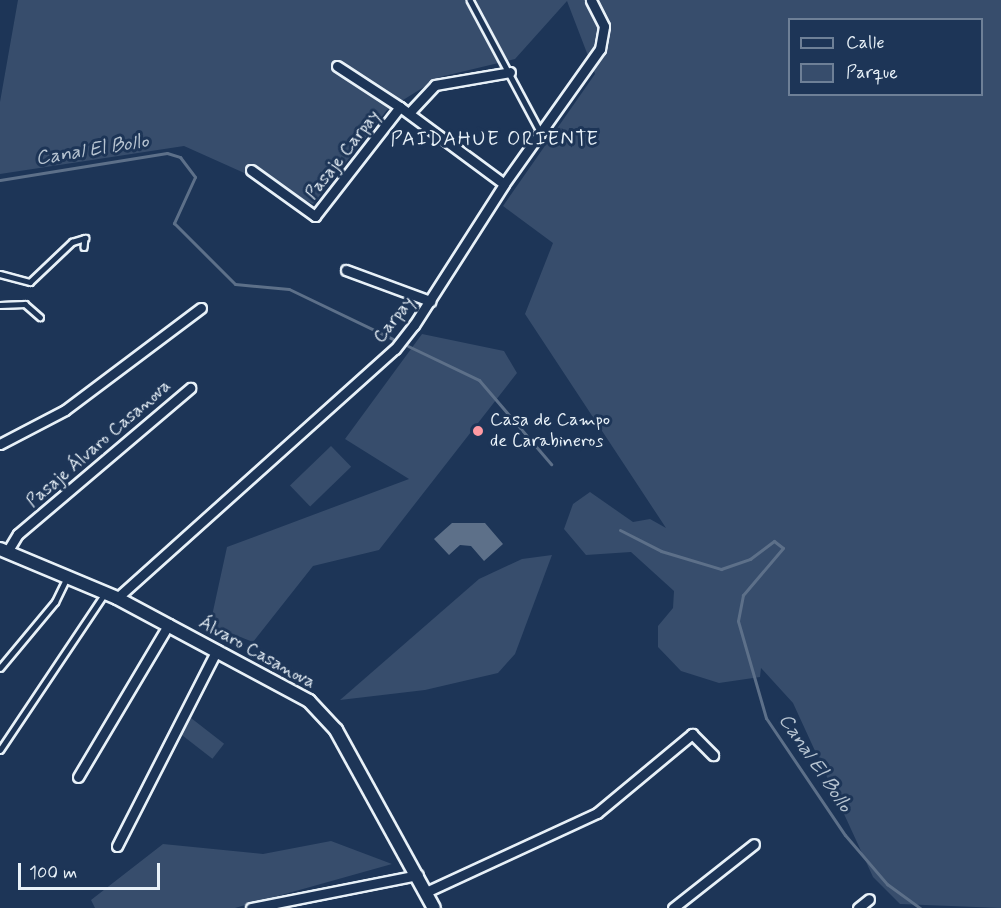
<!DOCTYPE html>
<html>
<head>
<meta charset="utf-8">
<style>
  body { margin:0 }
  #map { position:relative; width:1001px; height:908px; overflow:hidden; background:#1d3557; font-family:Mynerve,sans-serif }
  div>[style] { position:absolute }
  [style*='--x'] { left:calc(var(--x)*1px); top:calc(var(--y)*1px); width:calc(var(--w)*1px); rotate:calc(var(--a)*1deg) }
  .green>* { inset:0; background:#374d6c; transform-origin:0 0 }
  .water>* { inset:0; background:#5d7089 }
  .stream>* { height:3px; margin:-1.5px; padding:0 1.5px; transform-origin:1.5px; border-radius:1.5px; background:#5d7089 }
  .roads { filter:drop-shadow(2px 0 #e8f1f8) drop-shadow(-2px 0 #e8f1f8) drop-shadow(0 2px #e8f1f8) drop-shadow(0 -2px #e8f1f8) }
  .service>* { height:4.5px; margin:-2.25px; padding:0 2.25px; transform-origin:2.25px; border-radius:2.25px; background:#1d3557 }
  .minor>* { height:9px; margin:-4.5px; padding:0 4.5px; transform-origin:4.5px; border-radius:4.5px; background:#1d3557 }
  .tertiary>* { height:12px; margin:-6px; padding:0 6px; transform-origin:6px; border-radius:6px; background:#1d3557 }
  .dots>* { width:16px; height:16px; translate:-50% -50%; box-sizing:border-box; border:3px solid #1d3557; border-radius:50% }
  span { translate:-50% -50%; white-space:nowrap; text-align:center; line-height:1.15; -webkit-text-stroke:6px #1d3557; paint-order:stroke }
  .street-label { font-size:18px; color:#e8f1f8 }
  .poi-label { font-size:18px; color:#e8f1f8 }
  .left { translate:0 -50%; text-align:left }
  .neighbourhood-label { font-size:20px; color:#e8f1f8; letter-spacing:1.5px }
  .water-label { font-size:20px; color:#b7c4d1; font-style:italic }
  .legend { position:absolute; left:788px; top:18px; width:195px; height:78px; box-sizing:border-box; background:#1d3557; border:2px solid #6e8097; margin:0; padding:8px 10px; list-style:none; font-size:18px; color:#e8f1f8 }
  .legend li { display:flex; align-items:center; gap:12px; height:30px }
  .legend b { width:30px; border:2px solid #6e8097 }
  .scale { position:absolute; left:18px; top:863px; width:142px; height:27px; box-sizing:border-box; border:3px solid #e8f1f8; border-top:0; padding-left:8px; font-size:18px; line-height:21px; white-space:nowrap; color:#e8f1f8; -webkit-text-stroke:4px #1d3557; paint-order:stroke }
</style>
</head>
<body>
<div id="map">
  <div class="green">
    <i style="clip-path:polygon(evenodd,18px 0,1001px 0,1001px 908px,900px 904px,873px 877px,793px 703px,761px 668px,760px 677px,719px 683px,681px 671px,658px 647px,658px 626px,673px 608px,674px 591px,631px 552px,586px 555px,564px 529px,573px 504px,590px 492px,633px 522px,650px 519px,666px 528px,525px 314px,553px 243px,503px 206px,595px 74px,567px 1px,515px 59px,440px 77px,387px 110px,313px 204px,184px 146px,0 174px,0 102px,18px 0,790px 20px,982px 20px,982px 94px,790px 94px,790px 20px)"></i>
    <i style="clip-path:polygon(422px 334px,504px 351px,517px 373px,379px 550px,313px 566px,253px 642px,210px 625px,227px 547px,409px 479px,345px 439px)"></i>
    <i style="left:331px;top:446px;width:29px;height:57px;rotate:46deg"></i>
    <i style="clip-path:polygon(552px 555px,515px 654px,498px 673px,425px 690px,340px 700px,479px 579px,522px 559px)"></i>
    <i style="left:191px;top:718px;width:42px;height:19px;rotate:38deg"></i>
    <i style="clip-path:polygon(331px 841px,392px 864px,235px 908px,95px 908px,91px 900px,163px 844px,263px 854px)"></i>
  </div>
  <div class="water">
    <i style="clip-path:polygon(452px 523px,485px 523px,503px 544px,484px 561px,471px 546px,460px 545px,449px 555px,434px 539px)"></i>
  </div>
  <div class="stream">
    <i style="--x:0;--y:180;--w:169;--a:-9.2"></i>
    <i style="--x:167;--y:153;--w:14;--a:17"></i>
    <i style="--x:180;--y:157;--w:25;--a:53"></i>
    <i style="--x:195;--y:177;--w:51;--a:114.5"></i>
    <i style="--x:174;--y:223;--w:86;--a:45"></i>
    <i style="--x:235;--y:284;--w:54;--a:5.3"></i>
    <i style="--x:289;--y:289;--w:115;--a:25.7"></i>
    <i style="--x:408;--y:346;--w:79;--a:25.6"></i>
    <i style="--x:479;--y:380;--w:111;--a:49.4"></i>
    <i style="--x:620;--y:530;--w:46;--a:27.1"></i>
    <i style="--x:661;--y:551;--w:63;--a:16.7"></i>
    <i style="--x:721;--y:569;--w:31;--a:-19"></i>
    <i style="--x:750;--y:559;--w:30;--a:-37"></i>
    <i style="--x:774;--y:541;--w:11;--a:38"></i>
    <i style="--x:783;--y:548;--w:62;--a:130.4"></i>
    <i style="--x:743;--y:595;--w:26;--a:101"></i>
    <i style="--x:738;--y:621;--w:101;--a:73.9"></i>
    <i style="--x:766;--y:718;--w:141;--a:56"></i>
    <i style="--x:845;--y:835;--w:65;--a:49.4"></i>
    <i style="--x:887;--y:884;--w:41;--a:36"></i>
  </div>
  <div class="roads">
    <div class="service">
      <i style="--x:470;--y:0;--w:151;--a:61.9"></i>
      <i style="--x:0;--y:274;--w:31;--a:15"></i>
      <i style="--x:30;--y:282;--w:58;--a:-43.6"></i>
      <i style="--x:72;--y:242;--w:14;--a:-17"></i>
      <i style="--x:85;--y:238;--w:9;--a:96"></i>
      <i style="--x:0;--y:305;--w:25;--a:-2"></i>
      <i style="--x:25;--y:304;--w:20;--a:41"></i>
      <i style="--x:0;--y:668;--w:86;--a:-50.2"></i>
      <i style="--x:55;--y:602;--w:25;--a:-64"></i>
      <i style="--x:0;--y:750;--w:189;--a:-56.2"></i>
    </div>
    <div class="minor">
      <i style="--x:337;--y:66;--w:75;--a:33.1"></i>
      <i style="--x:409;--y:113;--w:38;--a:-47"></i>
      <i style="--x:435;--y:85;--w:76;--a:-9.8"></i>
      <i style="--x:251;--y:170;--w:79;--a:35.7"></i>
      <i style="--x:315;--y:216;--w:138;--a:-52.1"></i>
      <i style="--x:400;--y:107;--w:129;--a:36.5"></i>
      <i style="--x:346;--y:270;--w:90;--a:20.3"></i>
      <i style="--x:0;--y:444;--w:73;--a:-27.6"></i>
      <i style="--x:65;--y:410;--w:170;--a:-36.9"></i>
      <i style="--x:7;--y:552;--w:21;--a:-59"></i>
      <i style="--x:18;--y:534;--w:226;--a:-40.3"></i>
      <i style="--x:117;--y:598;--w:373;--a:-41.9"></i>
      <i style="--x:395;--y:349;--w:31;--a:-52"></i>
      <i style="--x:414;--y:325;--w:167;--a:-57.4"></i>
      <i style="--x:504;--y:184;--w:166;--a:-54.6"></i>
      <i style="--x:600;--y:49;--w:23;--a:-80"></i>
      <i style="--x:604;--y:26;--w:29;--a:-117"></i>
      <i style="--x:78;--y:777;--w:178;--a:-59.3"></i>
      <i style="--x:117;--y:846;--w:220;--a:-63"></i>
      <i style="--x:426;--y:892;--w:188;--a:-24.8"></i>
      <i style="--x:597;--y:813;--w:124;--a:-39.7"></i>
      <i style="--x:692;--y:734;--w:30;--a:45"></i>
      <i style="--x:251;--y:908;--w:170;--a:-11.2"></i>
      <i style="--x:673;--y:908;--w:103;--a:-38.3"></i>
      <i style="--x:858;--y:908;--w:14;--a:-39"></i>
    </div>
    <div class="tertiary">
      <i style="--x:0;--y:549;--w:127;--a:22.7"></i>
      <i style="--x:117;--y:598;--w:218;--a:28.2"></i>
      <i style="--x:309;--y:701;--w:40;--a:47"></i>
      <i style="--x:336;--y:730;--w:203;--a:61.2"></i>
    </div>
  </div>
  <div class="dots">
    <i style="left:478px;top:431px;background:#ff9aa2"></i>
  </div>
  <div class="street-label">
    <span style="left:343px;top:155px;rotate:-52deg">Pasaje Carpay</span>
    <span style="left:394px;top:320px;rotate:-52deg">Carpay</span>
    <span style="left:99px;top:444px;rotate:-41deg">Pasaje Álvaro Casanova</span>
    <span style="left:257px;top:653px;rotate:29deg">Álvaro Casanova</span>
  </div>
  <div class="poi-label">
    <span class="left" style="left:490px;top:431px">Casa de Campo<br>de Carabineros</span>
  </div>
  <div class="neighbourhood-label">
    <span style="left:495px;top:139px">PAIDAHUE ORIENTE</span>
  </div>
  <div class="water-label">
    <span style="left:92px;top:150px;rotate:-9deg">Canal El Bollo</span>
    <span style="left:815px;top:763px;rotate:56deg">Canal El Bollo</span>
  </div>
  <ul class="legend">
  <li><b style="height:8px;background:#1d3557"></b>Calle</li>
  <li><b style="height:16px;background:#374d6c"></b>Parque</li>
  </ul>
  <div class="scale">100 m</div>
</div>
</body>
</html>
